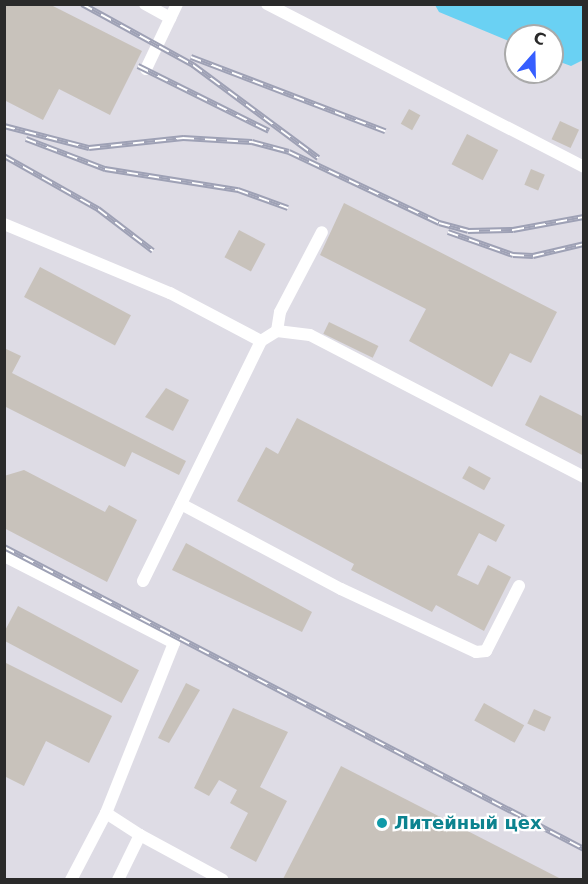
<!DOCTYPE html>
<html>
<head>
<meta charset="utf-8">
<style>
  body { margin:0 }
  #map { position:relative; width:588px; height:884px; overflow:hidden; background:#ede5db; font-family:"DejaVu Sans",sans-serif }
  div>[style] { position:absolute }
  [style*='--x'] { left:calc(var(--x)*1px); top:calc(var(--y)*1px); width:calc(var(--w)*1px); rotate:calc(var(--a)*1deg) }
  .industrial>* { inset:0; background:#dedce5 }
  .water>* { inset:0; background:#6ad1f3 }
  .building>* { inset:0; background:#c8c2bb; transform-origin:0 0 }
  .minor>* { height:12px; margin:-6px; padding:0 6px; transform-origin:6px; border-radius:6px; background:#fff }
  .rail>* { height:6px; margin-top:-3px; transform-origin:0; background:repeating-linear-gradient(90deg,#fff 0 11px,#9ea1b5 0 22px); box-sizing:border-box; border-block:2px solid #9ea1b5 }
  .dots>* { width:16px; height:16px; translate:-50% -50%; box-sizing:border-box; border:3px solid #fff; border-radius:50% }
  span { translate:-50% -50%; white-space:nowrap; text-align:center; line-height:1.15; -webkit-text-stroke:4.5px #fff; paint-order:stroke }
  .culture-label { font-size:18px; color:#0d838f; font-weight:700 }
  .left { translate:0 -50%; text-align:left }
  .frame { position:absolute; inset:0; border:6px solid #2a2a2a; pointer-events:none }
  .north { position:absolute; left:504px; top:24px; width:60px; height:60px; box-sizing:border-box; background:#fff; border:2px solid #aaa; border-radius:50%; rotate:20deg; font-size:16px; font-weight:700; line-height:24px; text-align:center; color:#2a2a2a }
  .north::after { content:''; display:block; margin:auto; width:21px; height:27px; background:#365eff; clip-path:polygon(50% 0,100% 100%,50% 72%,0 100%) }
</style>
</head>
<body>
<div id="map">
  <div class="industrial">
    <i style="clip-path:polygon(evenodd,5px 5px,583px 5px,583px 879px,5px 880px,5px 5px,516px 36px,552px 36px,552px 72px,516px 72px,516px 36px)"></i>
  </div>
  <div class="water">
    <i style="clip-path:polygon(435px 5px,583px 5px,583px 60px,571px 66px,552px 59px,552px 36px,516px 36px,516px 44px,439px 12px)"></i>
  </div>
  <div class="building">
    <i style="clip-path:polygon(4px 4px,49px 4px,142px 51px,110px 115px,59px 89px,43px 120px,4px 100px)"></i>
    <i style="left:409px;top:109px;width:13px;height:17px;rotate:29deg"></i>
    <i style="left:560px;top:121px;width:21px;height:20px;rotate:25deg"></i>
    <i style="left:467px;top:134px;width:35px;height:34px;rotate:27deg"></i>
    <i style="left:531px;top:169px;width:15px;height:17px;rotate:23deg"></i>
    <i style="clip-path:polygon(344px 203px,557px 312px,531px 363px,510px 353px,492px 387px,409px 341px,426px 309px,320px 255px)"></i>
    <i style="left:239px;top:230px;width:30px;height:31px;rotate:28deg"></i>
    <i style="left:40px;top:267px;width:103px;height:34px;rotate:28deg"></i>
    <i style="left:329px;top:322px;width:55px;height:13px;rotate:26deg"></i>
    <i style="clip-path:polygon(4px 348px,21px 356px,12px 373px,186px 461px,179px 475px,132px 452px,125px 467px,4px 406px)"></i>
    <i style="clip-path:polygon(166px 388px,189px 400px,173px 431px,145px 417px)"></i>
    <i style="clip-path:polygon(540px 395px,584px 417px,584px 456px,525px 425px)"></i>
    <i style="clip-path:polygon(297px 418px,505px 525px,496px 542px,479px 533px,457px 575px,478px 585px,488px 565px,511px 577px,484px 631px,436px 605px,432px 612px,351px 570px,354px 564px,237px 501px,266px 447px,278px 454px)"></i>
    <i style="left:469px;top:466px;width:25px;height:14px;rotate:29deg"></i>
    <i style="clip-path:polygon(24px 470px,105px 512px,109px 505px,137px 520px,107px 582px,4px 528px,4px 476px)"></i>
    <i style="clip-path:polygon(186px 543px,312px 612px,302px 632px,172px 570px)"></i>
    <i style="left:18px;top:606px;width:137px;height:37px;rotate:28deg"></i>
    <i style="clip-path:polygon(4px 662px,112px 716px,89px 763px,46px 741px,24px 786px,4px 776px)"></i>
    <i style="clip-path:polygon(186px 683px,200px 690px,169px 743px,158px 738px)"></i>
    <i style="left:484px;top:703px;width:46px;height:20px;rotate:29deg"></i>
    <i style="clip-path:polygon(233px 708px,288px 732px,260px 787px,287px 801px,256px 862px,230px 848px,248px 813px,230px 803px,237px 790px,219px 780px,209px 796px,194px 788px)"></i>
    <i style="left:534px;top:709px;width:19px;height:16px;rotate:25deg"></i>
    <i style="clip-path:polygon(341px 766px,561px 879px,283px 879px)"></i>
  </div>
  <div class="minor">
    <i style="--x:145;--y:4;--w:29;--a:29"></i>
    <i style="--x:267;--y:4;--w:356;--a:27.2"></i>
    <i style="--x:146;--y:69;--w:72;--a:-64.5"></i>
    <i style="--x:4;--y:224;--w:180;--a:22.6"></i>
    <i style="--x:170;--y:293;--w:103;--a:27.8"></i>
    <i style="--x:277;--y:331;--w:19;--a:-81"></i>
    <i style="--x:280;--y:312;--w:90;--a:-62.3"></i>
    <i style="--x:181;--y:504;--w:181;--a:28"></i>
    <i style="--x:341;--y:589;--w:149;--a:25"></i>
    <i style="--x:476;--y:652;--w:10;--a:-6"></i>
    <i style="--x:486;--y:651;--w:73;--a:-63.1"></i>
    <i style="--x:4;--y:556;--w:191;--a:27.1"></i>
    <i style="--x:174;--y:643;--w:183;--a:111.8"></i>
    <i style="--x:106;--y:813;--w:76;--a:117.6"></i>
    <i style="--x:143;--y:581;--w:267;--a:-63.8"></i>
    <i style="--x:261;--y:341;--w:19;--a:-32"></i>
    <i style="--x:277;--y:331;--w:33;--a:7"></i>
    <i style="--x:310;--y:335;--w:309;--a:27.4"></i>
    <i style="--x:106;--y:813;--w:40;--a:32.9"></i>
    <i style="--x:140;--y:835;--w:50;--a:116.1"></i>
    <i style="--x:140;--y:835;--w:94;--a:28.5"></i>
  </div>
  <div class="rail">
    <i style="--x:82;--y:4;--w:127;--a:28.8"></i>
    <i style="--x:193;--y:65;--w:156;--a:36.6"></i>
    <i style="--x:191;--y:57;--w:208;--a:20.9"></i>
    <i style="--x:138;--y:66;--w:146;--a:26.4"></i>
    <i style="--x:4;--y:126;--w:88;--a:14.5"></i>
    <i style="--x:89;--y:148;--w:95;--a:-6.1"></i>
    <i style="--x:183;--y:138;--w:69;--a:3.3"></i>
    <i style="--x:252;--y:142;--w:38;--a:15"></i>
    <i style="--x:289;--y:152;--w:166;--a:25.3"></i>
    <i style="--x:439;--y:223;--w:30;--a:15"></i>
    <i style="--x:468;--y:231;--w:45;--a:-1.3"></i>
    <i style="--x:513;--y:230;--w:72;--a:-10.4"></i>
    <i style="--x:26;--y:139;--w:85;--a:20.8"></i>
    <i style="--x:105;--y:169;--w:135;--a:9"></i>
    <i style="--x:238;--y:190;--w:53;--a:19.8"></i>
    <i style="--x:4;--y:156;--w:108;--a:29.4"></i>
    <i style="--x:98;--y:209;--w:69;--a:37.4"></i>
    <i style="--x:448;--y:232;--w:69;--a:19.5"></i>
    <i style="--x:513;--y:255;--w:20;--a:3"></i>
    <i style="--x:533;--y:256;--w:52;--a:-13.2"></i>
    <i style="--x:4;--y:547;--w:654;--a:27.51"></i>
  </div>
  <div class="dots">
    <i style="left:382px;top:823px;background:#0f9aa8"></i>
  </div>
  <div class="culture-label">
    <span class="left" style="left:394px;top:823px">Литейный цех</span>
  </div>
  <div class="frame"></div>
  <div class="north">С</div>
</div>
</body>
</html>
